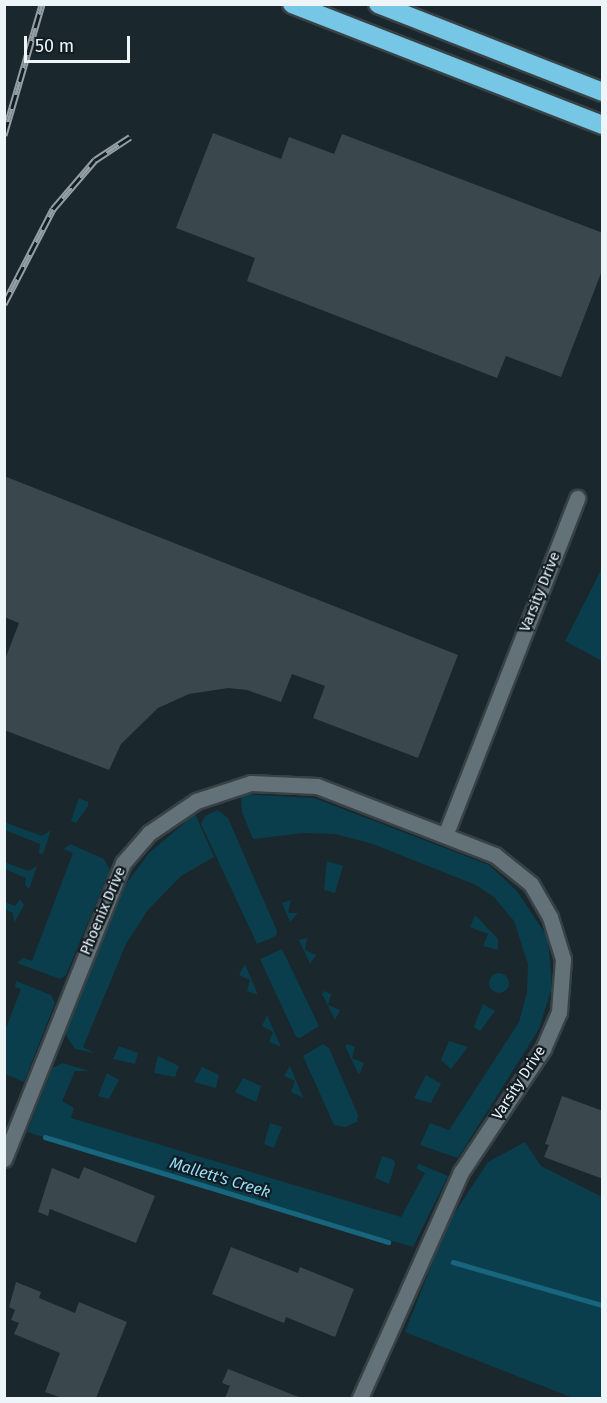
<!DOCTYPE html>
<html>
<head>
<meta charset="utf-8">
<style>
  body { margin:0 }
  #map { position:relative; width:607px; height:1403px; overflow:hidden; background:#1a272c; font-family:"Fira Sans",sans-serif }
  div>[style] { position:absolute }
  [style*='--x'] { left:calc(var(--x)*1px); top:calc(var(--y)*1px); width:calc(var(--w)*1px); rotate:calc(var(--a)*1deg) }
  .green>* { inset:0; background:#0b3e4d }
  .round { border-radius:50% }
  .stream>* { height:4.5px; margin:-2.25px; padding:0 2.25px; transform-origin:2.25px; border-radius:2.25px; background:#17667e }
  .building>* { inset:0; background:#3a474d }
  .roads { filter:drop-shadow(2px 0 #384246) drop-shadow(-2px 0 #384246) drop-shadow(0 2px #384246) drop-shadow(0 -2px #384246) }
  .street>* { height:15px; margin:-7.5px; padding:0 7.5px; transform-origin:7.5px; border-radius:7.5px; background:#637278 }
  .highway>* { height:18px; margin:-9px; padding:0 9px; transform-origin:9px; border-radius:9px; background:#75c7e5 }
  .rail>* { height:7px; margin-top:-3.5px; transform-origin:0; background:repeating-linear-gradient(90deg,#111d22 0 14px,#949fa3 0 28px); box-sizing:border-box; border-block:2px solid #949fa3 }
  span { translate:-50% -50%; white-space:nowrap; text-align:center; line-height:1.15; -webkit-text-stroke:4.5px #111d22; paint-order:stroke }
  .street-label { font-size:15px; color:#edf5f9 }
  .water-label { font-size:16px; color:#97ddf8; font-style:italic }
  .frame { position:absolute; inset:0; border:6px solid #edf5f9; pointer-events:none }
  .scale { position:absolute; left:24px; top:36px; width:106px; height:27px; box-sizing:border-box; border:3px solid #edf5f9; border-top:0; padding-left:8px; font-size:18px; line-height:21px; white-space:nowrap; color:#edf5f9; -webkit-text-stroke:4px #111d22; paint-order:stroke }
</style>
</head>
<body>
<div id="map">
  <div class="green">
    <i style="clip-path:polygon(602px 568px,602px 661px,565px 641px)"></i>
    <i style="clip-path:polygon(241px 794px,314px 798px,489px 865px,517px 891px,548px 938px,552px 987px,539px 1029px,458px 1158px,420px 1145px,430px 1123px,449px 1130px,519px 1022px,527px 992px,528px 964px,514px 921px,494px 897px,476px 885px,373px 844px,335px 834px,303px 833px,253px 839px,242px 812px)"></i>
    <i style="clip-path:polygon(79px 798px,88px 802px,88px 806px,76px 823px,71px 821px)"></i>
    <i style="clip-path:polygon(218px 810px,228px 818px,277px 931px,276px 936px,257px 944px,201px 824px,205px 816px)"></i>
    <i style="clip-path:polygon(195px 814px,214px 857px,181px 876px,147px 911px,126px 944px,83px 1047px,95px 1053px,75px 1049px,65px 1034px,126px 884px,149px 853px)"></i>
    <i style="clip-path:polygon(4px 822px,42px 836px,51px 830px,43px 854px,39px 853px,40px 844px,5px 830px)"></i>
    <i style="clip-path:polygon(70px 844px,104px 859px,110px 870px,66px 975px,60px 979px,17px 963px,23px 958px,32px 961px,73px 853px,64px 849px)"></i>
    <i style="clip-path:polygon(327px 861px,343px 866px,335px 893px,324px 890px)"></i>
    <i style="clip-path:polygon(4px 862px,29px 871px,37px 866px,29px 889px,25px 885px,26px 878px,5px 869px)"></i>
    <i style="clip-path:polygon(20px 899px,24px 905px,14px 923px,13px 913px,5px 909px,5px 902px,15px 906px)"></i>
    <i style="clip-path:polygon(291px 900px,288px 913px,298px 913px,290px 922px,282px 903px)"></i>
    <i style="clip-path:polygon(475px 915px,498px 939px,498px 950px,483px 946px,488px 934px,470px 927px)"></i>
    <i style="clip-path:polygon(307px 938px,305px 950px,316px 955px,310px 964px,299px 940px)"></i>
    <i style="clip-path:polygon(282px 949px,319px 1026px,300px 1038px,296px 1037px,260px 959px)"></i>
    <i style="clip-path:polygon(245px 964px,258px 995px,247px 991px,250px 980px,239px 975px)"></i>
    <i class="round" style="left:489px;top:973px;width:20px;height:20px"></i>
    <i style="clip-path:polygon(16px 981px,51px 995px,55px 1003px,24px 1082px,5px 1074px,5px 1031px,21px 989px,15px 987px)"></i>
    <i style="clip-path:polygon(324px 991px,331px 994px,328px 1005px,340px 1010px,335px 1020px,322px 994px)"></i>
    <i style="clip-path:polygon(483px 1004px,495px 1011px,480px 1031px,474px 1027px)"></i>
    <i style="clip-path:polygon(267px 1015px,281px 1047px,269px 1042px,273px 1032px,262px 1026px)"></i>
    <i style="clip-path:polygon(449px 1041px,468px 1047px,451px 1069px,441px 1060px)"></i>
    <i style="clip-path:polygon(323px 1044px,329px 1048px,358px 1115px,357px 1122px,345px 1127px,334px 1125px,303px 1056px)"></i>
    <i style="clip-path:polygon(347px 1044px,355px 1047px,352px 1058px,364px 1063px,359px 1075px,345px 1046px)"></i>
    <i style="clip-path:polygon(119px 1046px,138px 1053px,135px 1064px,113px 1059px)"></i>
    <i style="clip-path:polygon(158px 1056px,179px 1066px,175px 1077px,154px 1073px)"></i>
    <i style="clip-path:polygon(63px 1063px,89px 1071px,75px 1071px,62px 1101px,74px 1108px,71px 1118px,401px 1217px,425px 1173px,416px 1168px,419px 1164px,448px 1176px,413px 1247px,27px 1132px,52px 1068px)"></i>
    <i style="clip-path:polygon(290px 1066px,303px 1097px,303px 1098px,291px 1092px,295px 1081px,284px 1076px)"></i>
    <i style="clip-path:polygon(202px 1067px,219px 1075px,216px 1088px,194px 1082px)"></i>
    <i style="clip-path:polygon(107px 1073px,119px 1080px,109px 1099px,98px 1096px)"></i>
    <i style="clip-path:polygon(426px 1075px,441px 1084px,431px 1103px,414px 1098px)"></i>
    <i style="clip-path:polygon(243px 1078px,261px 1086px,256px 1102px,235px 1092px)"></i>
    <i style="clip-path:polygon(270px 1123px,282px 1127px,274px 1148px,264px 1144px)"></i>
    <i style="clip-path:polygon(525px 1142px,541px 1166px,602px 1197px,602px 1398px,573px 1398px,405px 1332px,448px 1223px,488px 1162px)"></i>
    <i style="clip-path:polygon(382px 1156px,394px 1160px,395px 1164px,389px 1184px,375px 1178px)"></i>
  </div>
  <div class="stream">
    <i style="--x:45;--y:1137;--w:359;--a:17"></i>
    <i style="--x:453;--y:1262;--w:155;--a:16.1"></i>
  </div>
  <div class="building">
    <i style="clip-path:polygon(213px 133px,281px 159px,289px 137px,334px 154px,342px 134px,603px 233px,603px 268px,561px 377px,506px 356px,497px 378px,247px 281px,255px 258px,176px 228px)"></i>
    <i style="clip-path:polygon(4px 476px,458px 655px,418px 758px,313px 718px,325px 686px,292px 674px,281px 702px,247px 690px,228px 688px,189px 694px,158px 708px,121px 744px,109px 770px,4px 730px,4px 662px,19px 623px,4px 617px)"></i>
    <i style="clip-path:polygon(562px 1096px,603px 1111px,603px 1179px,544px 1157px,549px 1145px,545px 1144px)"></i>
    <i style="clip-path:polygon(84px 1167px,155px 1196px,136px 1243px,50px 1209px,48px 1216px,38px 1212px,52px 1168px,79px 1179px)"></i>
    <i style="clip-path:polygon(231px 1247px,298px 1273px,300px 1267px,354px 1289px,335px 1337px,286px 1317px,284px 1323px,212px 1294px)"></i>
    <i style="clip-path:polygon(16px 1282px,41px 1292px,39px 1298px,75px 1313px,79px 1302px,127px 1322px,96px 1398px,62px 1398px,45px 1392px,60px 1353px,14px 1334px,19px 1323px,11px 1320px,15px 1310px,9px 1307px)"></i>
    <i style="clip-path:polygon(228px 1369px,301px 1398px,225px 1398px,230px 1386px,222px 1383px)"></i>
  </div>
  <div class="roads">
    <div class="street">
      <i style="--x:446;--y:833;--w:360;--a:-68.6"></i>
      <i style="--x:4;--y:1159;--w:319;--a:-68.1"></i>
      <i style="--x:123;--y:863;--w:40;--a:-49"></i>
      <i style="--x:149;--y:833;--w:57;--a:-34.2"></i>
      <i style="--x:196;--y:801;--w:58;--a:-18.1"></i>
      <i style="--x:251;--y:783;--w:66;--a:2.6"></i>
      <i style="--x:317;--y:786;--w:191;--a:21.2"></i>
      <i style="--x:495;--y:855;--w:46;--a:38.9"></i>
      <i style="--x:531;--y:884;--w:38;--a:60"></i>
      <i style="--x:550;--y:917;--w:44;--a:72.8"></i>
      <i style="--x:563;--y:959;--w:53;--a:94.3"></i>
      <i style="--x:559;--y:1012;--w:40;--a:113.4"></i>
      <i style="--x:543;--y:1049;--w:148;--a:123.7"></i>
      <i style="--x:461;--y:1172;--w:248;--a:114.1"></i>
    </div>
    <div class="highway">
      <i style="--x:292;--y:4;--w:333;--a:21.3"></i>
      <i style="--x:378;--y:4;--w:241;--a:21.4"></i>
    </div>
  </div>
  <div class="rail">
    <i style="--x:4;--y:135;--w:136;--a:-73.8"></i>
    <i style="--x:4;--y:304;--w:107;--a:-62.7"></i>
    <i style="--x:53;--y:209;--w:65;--a:-49.4"></i>
    <i style="--x:95;--y:160;--w:42;--a:-33.3"></i>
  </div>
  <div class="street-label">
    <span style="left:540px;top:592px;rotate:-68deg">Varsity Drive</span>
    <span style="left:103px;top:911px;rotate:-67deg">Phoenix Drive</span>
    <span style="left:519px;top:1083px;rotate:-57deg">Varsity Drive</span>
  </div>
  <div class="water-label">
    <span style="left:220px;top:1178px;rotate:17deg">Mallett's Creek</span>
  </div>
  <div class="frame"></div>
  <div class="scale">50 m</div>
</div>
</body>
</html>
